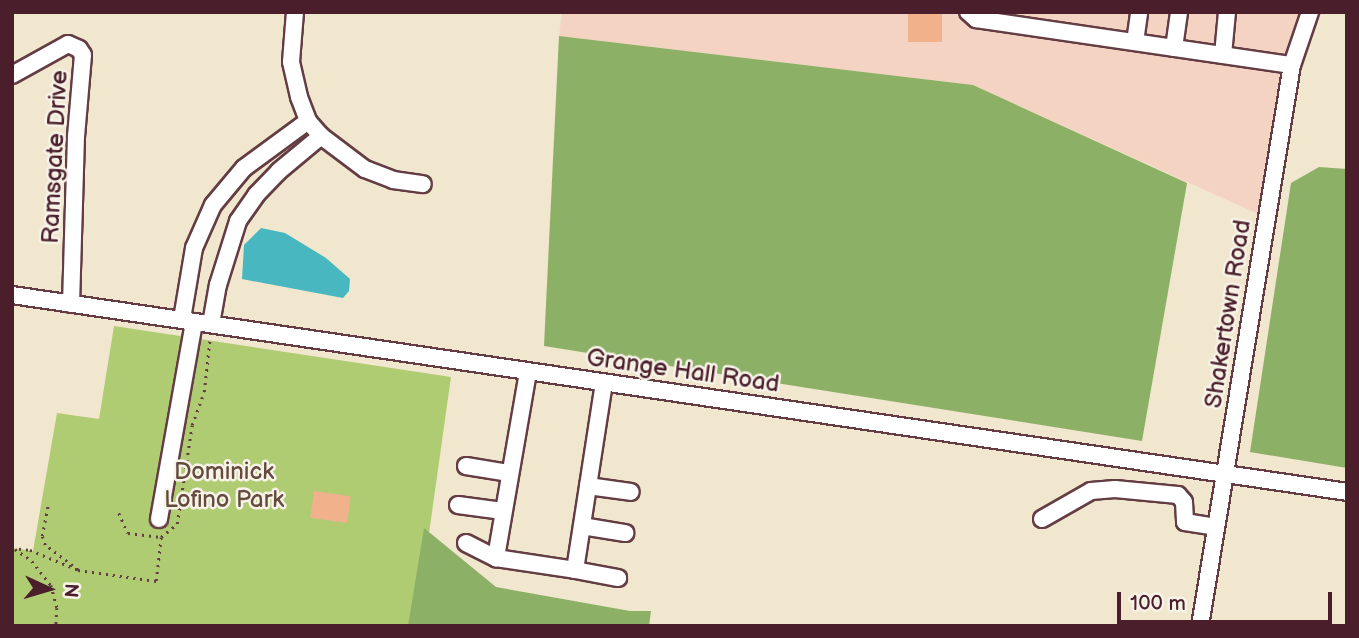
<!DOCTYPE html>
<html>
<head>
<meta charset="utf-8">
<style>
  body { margin:0 }
  #map { position:relative; width:1359px; height:638px; overflow:hidden; background:#f1e6ce; font-family:"Balsamiq Sans",sans-serif }
  div>[style] { position:absolute }
  [style*='--x'] { left:calc(var(--x)*1px); top:calc(var(--y)*1px); width:calc(var(--w)*1px); rotate:calc(var(--a)*1deg) }
  .built>* { inset:0; background:#f5d3c2 }
  .green>* { inset:0; background:#b0cc73 }
  .forest>* { inset:0; background:#8cb065 }
  .water>* { inset:0; background:#48b7bf }
  .building>* { inset:0; background:#f1b18b; transform-origin:0 0 }
  .path>* { height:2.5px; margin-top:-1.25px; transform-origin:0; background:repeating-linear-gradient(90deg,#633d43 0 2px,transparent 0 7px) }
  .roads { filter:drop-shadow(2px 0 #633d43) drop-shadow(-2px 0 #633d43) drop-shadow(0 2px #633d43) drop-shadow(0 -2px #633d43) }
  .minor>* { height:16px; margin:-8px; padding:0 8px; transform-origin:8px; border-radius:8px; background:#fff }
  span { translate:-50% -50%; white-space:nowrap; text-align:center; line-height:1.15; -webkit-text-stroke:5px #f7f3e8; paint-order:stroke }
  .street-label { font-size:24px; color:#4a1f2b }
  .park-label { font-size:24px; color:#644a3d }
  .frame { position:absolute; inset:0; border:14px solid #4a1f2b; pointer-events:none }
  .north { position:absolute; left:14px; top:554px; width:70px; height:70px; -webkit-text-stroke:5px #f7f3e8; paint-order:stroke; rotate:94deg; font-size:19px; font-weight:700; line-height:28px; text-align:center; color:#4a1f2b }
  .north::after { content:''; display:block; margin:auto; width:24px; height:32px; background:#4a1f2b; clip-path:polygon(50% 0,100% 100%,50% 72%,0 100%) }
  .scale { position:absolute; left:1117px; top:592px; width:215px; height:32px; box-sizing:border-box; border:4px solid #4a1f2b; border-top:0; padding-left:9px; font-size:21px; line-height:24px; white-space:nowrap; color:#4a1f2b; -webkit-text-stroke:5px #f7f3e8; paint-order:stroke }
</style>
</head>
<body>
<div id="map">
  <div class="built">
    <i style="clip-path:polygon(562px 12px,1310px 12px,1267px 218px,973px 85px,559px 36px)"></i>
  </div>
  <div class="green">
    <i style="clip-path:polygon(114px 326px,451px 377px,416px 626px,12px 626px,12px 548px,33px 551px,57px 413px,99px 419px)"></i>
  </div>
  <div class="forest">
    <i style="clip-path:polygon(559px 36px,973px 85px,1187px 183px,1142px 441px,544px 346px)"></i>
    <i style="clip-path:polygon(1319px 167px,1347px 169px,1347px 468px,1250px 452px,1291px 183px)"></i>
    <i style="clip-path:polygon(424px 528px,496px 587px,630px 611px,651px 611px,649px 626px,408px 626px)"></i>
  </div>
  <div class="water">
    <i style="clip-path:polygon(261px 228px,285px 233px,326px 258px,350px 279px,349px 291px,343px 298px,242px 279px,244px 245px)"></i>
  </div>
  <div class="building">
    <i style="left:908px;top:12px;width:34px;height:30px"></i>
    <i style="left:314px;top:491px;width:37px;height:27px;rotate:8deg"></i>
  </div>
  <div class="path">
    <i style="--x:119;--y:513;--w:22;--a:66"></i>
    <i style="--x:128;--y:533;--w:33;--a:7"></i>
    <i style="--x:161;--y:537;--w:21;--a:-39"></i>
    <i style="--x:177;--y:524;--w:100;--a:-81.4"></i>
    <i style="--x:192;--y:425;--w:35;--a:-70"></i>
    <i style="--x:204;--y:392;--w:54;--a:-83.7"></i>
    <i style="--x:12;--y:548;--w:18;--a:6"></i>
    <i style="--x:30;--y:550;--w:52;--a:22.6"></i>
    <i style="--x:78;--y:570;--w:41;--a:-142.9"></i>
    <i style="--x:45;--y:545;--w:9;--a:-108"></i>
    <i style="--x:42;--y:536;--w:33;--a:-79"></i>
    <i style="--x:15;--y:549;--w:21;--a:35"></i>
    <i style="--x:32;--y:561;--w:31;--a:52"></i>
    <i style="--x:51;--y:585;--w:24;--a:75"></i>
    <i style="--x:57;--y:608;--w:18;--a:93"></i>
    <i style="--x:78;--y:570;--w:79;--a:8"></i>
    <i style="--x:156;--y:581;--w:44;--a:-83.5"></i>
  </div>
  <div class="roads">
    <div class="minor">
      <i style="--x:295;--y:12;--w:50;--a:94.6"></i>
      <i style="--x:291;--y:62;--w:36;--a:77"></i>
      <i style="--x:299;--y:97;--w:26;--a:69"></i>
      <i style="--x:308;--y:121;--w:20;--a:49"></i>
      <i style="--x:321;--y:136;--w:55;--a:36.9"></i>
      <i style="--x:365;--y:169;--w:30;--a:21"></i>
      <i style="--x:393;--y:180;--w:30;--a:8"></i>
      <i style="--x:968;--y:12;--w:11;--a:41"></i>
      <i style="--x:976;--y:19;--w:319;--a:8.3"></i>
      <i style="--x:1135;--y:42;--w:30;--a:-82"></i>
      <i style="--x:1174;--y:48;--w:36;--a:-82"></i>
      <i style="--x:1223;--y:55;--w:43;--a:-84.7"></i>
      <i style="--x:12;--y:75;--w:64;--a:-29"></i>
      <i style="--x:68;--y:44;--w:12;--a:24"></i>
      <i style="--x:79;--y:49;--w:7;--a:56"></i>
      <i style="--x:83;--y:55;--w:81;--a:94.9"></i>
      <i style="--x:76;--y:136;--w:168;--a:91.7"></i>
      <i style="--x:12;--y:295;--w:1349;--a:8.39"></i>
      <i style="--x:182;--y:319;--w:72;--a:-80.4"></i>
      <i style="--x:194;--y:248;--w:47;--a:-66.2"></i>
      <i style="--x:213;--y:205;--w:48;--a:-50"></i>
      <i style="--x:244;--y:168;--w:79;--a:-36.3"></i>
      <i style="--x:211;--y:324;--w:40;--a:-80"></i>
      <i style="--x:218;--y:285;--w:67;--a:-72.6"></i>
      <i style="--x:238;--y:221;--w:32;--a:-55"></i>
      <i style="--x:256;--y:195;--w:33;--a:-46"></i>
      <i style="--x:279;--y:171;--w:55;--a:-39.8"></i>
      <i style="--x:528;--y:372;--w:189;--a:99.8"></i>
      <i style="--x:496;--y:558;--w:80;--a:8.6"></i>
      <i style="--x:575;--y:570;--w:189;--a:-81.2"></i>
      <i style="--x:466;--y:466;--w:44;--a:9.2"></i>
      <i style="--x:588;--y:486;--w:43;--a:7.9"></i>
      <i style="--x:458;--y:505;--w:45;--a:7.6"></i>
      <i style="--x:159;--y:519;--w:200;--a:-79.9"></i>
      <i style="--x:1042;--y:519;--w:56;--a:-29.7"></i>
      <i style="--x:1091;--y:491;--w:24;--a:-5"></i>
      <i style="--x:1115;--y:489;--w:63;--a:5.4"></i>
      <i style="--x:1178;--y:495;--w:9;--a:49"></i>
      <i style="--x:1184;--y:502;--w:20;--a:87"></i>
      <i style="--x:1185;--y:522;--w:31;--a:9"></i>
      <i style="--x:582;--y:526;--w:44;--a:9.2"></i>
      <i style="--x:466;--y:543;--w:34;--a:27"></i>
      <i style="--x:575;--y:570;--w:44;--a:10.5"></i>
      <i style="--x:1200;--y:626;--w:568;--a:-80.69"></i>
      <i style="--x:1292;--y:65;--w:56;--a:-71.2"></i>
    </div>
  </div>
  <div class="street-label">
    <span style="left:55px;top:157px;rotate:-87deg">Ramsgate Drive</span>
    <span style="left:1228px;top:314px;rotate:-81deg">Shakertown Road</span>
    <span style="left:683px;top:371px;rotate:8deg">Grange Hall Road</span>
  </div>
  <div class="park-label">
    <span style="left:224px;top:486px">Dominick<br>Lofino Park</span>
  </div>
  <div class="frame"></div>
  <div class="north">N</div>
  <div class="scale">100 m</div>
</div>
</body>
</html>
